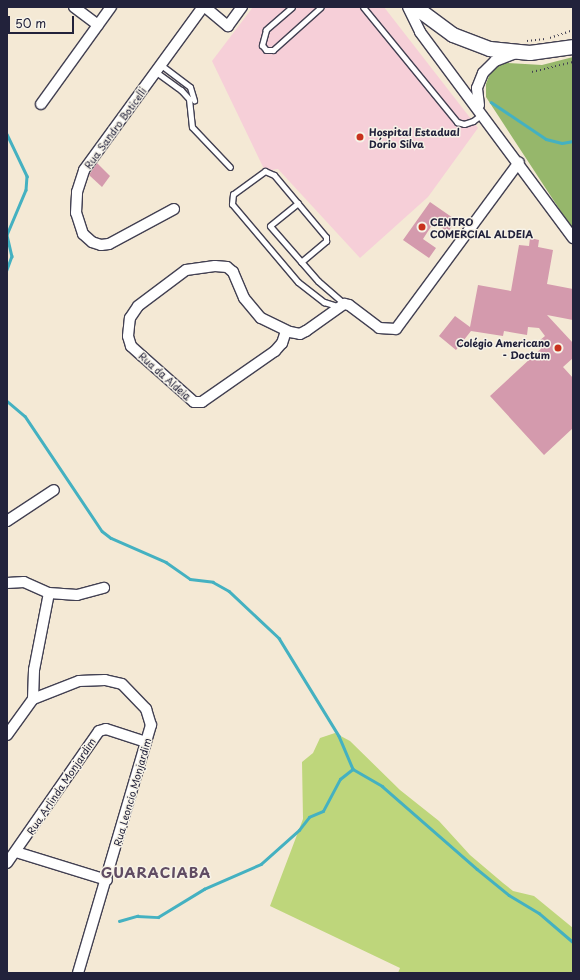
<!DOCTYPE html>
<html>
<head>
<meta charset="utf-8">
<style>
  body { margin:0 }
  #map { position:relative; width:580px; height:980px; overflow:hidden; background:#f4e9d5; font-family:"Playpen Sans",sans-serif }
  div>[style] { position:absolute }
  [style*='--x'] { left:calc(var(--x)*1px); top:calc(var(--y)*1px); width:calc(var(--w)*1px); rotate:calc(var(--a)*1deg) }
  .built>* { inset:0; background:#f6cfd8 }
  .green>* { inset:0; background:#bed67b }
  .forest>* { inset:0; background:#96b76b }
  .stream>* { height:2.5px; margin:-1.25px; padding:0 1.25px; transform-origin:1.25px; border-radius:1.25px; background:#44b1c1 }
  .building>* { inset:0; background:#d49aad }
  .path>* { height:1.5px; margin-top:-0.75px; transform-origin:0; background:repeating-linear-gradient(90deg,#424052 0 1px,transparent 0 4px) }
  .roads { filter:drop-shadow(1px 0 #424052) drop-shadow(-1px 0 #424052) drop-shadow(0 1px #424052) drop-shadow(0 -1px #424052) }
  .lane>* { height:5px; margin:-2.5px; padding:0 2.5px; transform-origin:2.5px; border-radius:2.5px; background:#fff }
  .street>* { height:10px; margin:-5px; padding:0 5px; transform-origin:5px; border-radius:5px; background:#fff }
  .secondary>* { height:14px; margin:-7px; padding:0 7px; transform-origin:7px; border-radius:7px; background:#fff }
  .dots>* { width:11px; height:11px; translate:-50% -50%; box-sizing:border-box; border:2px solid #f7f3e8; border-radius:50% }
  span { translate:-50% -50%; white-space:nowrap; text-align:center; line-height:1.15; -webkit-text-stroke:3px #f7f3e8; paint-order:stroke }
  .street-label { font-size:10px; color:#22223b }
  .poi-label { font-size:10px; color:#22223b; font-weight:700 }
  .left { translate:0 -50%; text-align:left }
  .right { translate:-100% -50%; text-align:right }
  .district-label { font-size:14px; color:#604c63; font-weight:700; letter-spacing:1px }
  .frame { position:absolute; inset:0; border:8px solid #22223b; pointer-events:none }
  .scale { position:absolute; left:8px; top:16px; width:66px; height:18px; box-sizing:border-box; border:2px solid #22223b; border-top:0; padding-left:5px; font-size:12px; line-height:14px; white-space:nowrap; color:#22223b; -webkit-text-stroke:3px #f7f3e8; paint-order:stroke }
</style>
</head>
<body>
<div id="map">
  <div class="built">
    <i style="clip-path:polygon(253px 7px,384px 7px,478px 128px,428px 197px,360px 258px,278px 169px,265px 171px,212px 61px)"></i>
  </div>
  <div class="green">
    <i style="clip-path:polygon(335px 733px,350px 741px,400px 790px,439px 821px,470px 855px,503px 883px,513px 891px,534px 896px,573px 928px,573px 973px,398px 973px,400px 968px,270px 906px,303px 819px,302px 762px,313px 753px,320px 738px)"></i>
  </div>
  <div class="forest">
    <i style="clip-path:polygon(573px 57px,573px 230px,486px 97px,486px 84px,494px 62px,542px 65px)"></i>
  </div>
  <div class="stream">
    <i style="--x:491;--y:102;--w:66;--a:33.9"></i>
    <i style="--x:546;--y:139;--w:16;--a:14"></i>
    <i style="--x:562;--y:143;--w:11;--a:-10"></i>
    <i style="--x:7;--y:134;--w:47;--a:64.5"></i>
    <i style="--x:27;--y:176;--w:14;--a:94"></i>
    <i style="--x:26;--y:190;--w:49;--a:112.9"></i>
    <i style="--x:7;--y:235;--w:22;--a:77"></i>
    <i style="--x:12;--y:256;--w:15;--a:110"></i>
    <i style="--x:7;--y:401;--w:23;--a:40"></i>
    <i style="--x:25;--y:416;--w:138;--a:56.2"></i>
    <i style="--x:102;--y:531;--w:11;--a:38"></i>
    <i style="--x:111;--y:538;--w:60;--a:23.6"></i>
    <i style="--x:166;--y:562;--w:29;--a:35"></i>
    <i style="--x:190;--y:579;--w:23;--a:7"></i>
    <i style="--x:213;--y:582;--w:18;--a:29"></i>
    <i style="--x:229;--y:591;--w:69;--a:43.2"></i>
    <i style="--x:279;--y:638;--w:115;--a:58.5"></i>
    <i style="--x:339;--y:736;--w:36;--a:67"></i>
    <i style="--x:353;--y:769;--w:34;--a:30"></i>
    <i style="--x:382;--y:786;--w:126;--a:41.1"></i>
    <i style="--x:477;--y:869;--w:41;--a:39.1"></i>
    <i style="--x:509;--y:895;--w:35;--a:31"></i>
    <i style="--x:539;--y:913;--w:45;--a:40.5"></i>
    <i style="--x:119;--y:921;--w:19;--a:-16"></i>
    <i style="--x:137;--y:916;--w:21;--a:3"></i>
    <i style="--x:158;--y:917;--w:54;--a:-31.3"></i>
    <i style="--x:204;--y:889;--w:62;--a:-23.7"></i>
    <i style="--x:261;--y:864;--w:51;--a:-41.8"></i>
    <i style="--x:299;--y:830;--w:16;--a:-52"></i>
    <i style="--x:309;--y:817;--w:15;--a:-23"></i>
    <i style="--x:323;--y:811;--w:36;--a:-62"></i>
    <i style="--x:340;--y:779;--w:16;--a:-38"></i>
  </div>
  <div class="building">
    <i style="clip-path:polygon(97px 163px,110px 176px,102px 187px,89px 175px)"></i>
    <i style="clip-path:polygon(430px 202px,456px 220px,448px 232px,434px 222px,423px 239px,436px 248px,429px 258px,403px 240px)"></i>
    <i style="clip-path:polygon(530px 238px,539px 240px,538px 247px,553px 250px,547px 284px,573px 289px,573px 320px,547px 315px,573px 343px,573px 358px,563px 367px,573px 378px,573px 428px,544px 455px,490px 396px,544px 346px,539px 341px,545px 336px,539px 328px,528px 327px,527px 335px,504px 331px,503px 336px,471px 331px,456px 350px,439px 336px,455px 316px,470px 327px,478px 285px,511px 291px,519px 245px,529px 246px)"></i>
  </div>
  <div class="path">
    <i style="--x:550;--y:38;--w:24;--a:-19"></i>
    <i style="--x:527;--y:41;--w:18;--a:-6"></i>
    <i style="--x:532;--y:72;--w:42;--a:-13.7"></i>
  </div>
  <div class="roads">
    <div class="lane">
      <i style="--x:292;--y:7;--w:35;--a:139"></i>
      <i style="--x:266;--y:30;--w:16;--a:105"></i>
      <i style="--x:262;--y:45;--w:6;--a:51"></i>
      <i style="--x:266;--y:50;--w:7;--a:0"></i>
      <i style="--x:273;--y:50;--w:64;--a:-41.9"></i>
      <i style="--x:363;--y:7;--w:149;--a:50.7"></i>
      <i style="--x:457;--y:122;--w:7;--a:16"></i>
      <i style="--x:464;--y:124;--w:9;--a:-18"></i>
      <i style="--x:473;--y:121;--w:11;--a:-38"></i>
      <i style="--x:161;--y:65;--w:36;--a:37"></i>
      <i style="--x:190;--y:87;--w:14;--a:73"></i>
      <i style="--x:156;--y:72;--w:31;--a:36"></i>
      <i style="--x:181;--y:90;--w:12;--a:48"></i>
      <i style="--x:189;--y:99;--w:28;--a:84"></i>
      <i style="--x:192;--y:127;--w:55;--a:46.5"></i>
      <i style="--x:298;--y:203;--w:36;--a:141"></i>
      <i style="--x:270;--y:226;--w:73;--a:48.9"></i>
      <i style="--x:318;--y:281;--w:35;--a:41"></i>
      <i style="--x:301;--y:262;--w:33;--a:-40"></i>
      <i style="--x:326;--y:241;--w:4;--a:-90"></i>
      <i style="--x:326;--y:237;--w:81;--a:-130"></i>
      <i style="--x:274;--y:175;--w:10;--a:-156"></i>
      <i style="--x:265;--y:171;--w:39;--a:144"></i>
      <i style="--x:233;--y:194;--w:10;--a:96"></i>
      <i style="--x:232;--y:204;--w:102;--a:49.8"></i>
      <i style="--x:298;--y:282;--w:33;--a:38"></i>
      <i style="--x:324;--y:302;--w:14;--a:17"></i>
    </div>
    <div class="street">
      <i style="--x:74;--y:7;--w:30;--a:37"></i>
      <i style="--x:205;--y:7;--w:30;--a:40"></i>
      <i style="--x:228;--y:26;--w:24;--a:-54"></i>
      <i style="--x:408;--y:7;--w:28;--a:64"></i>
      <i style="--x:420;--y:32;--w:257;--a:53.4"></i>
      <i style="--x:41;--y:104;--w:120;--a:-54.2"></i>
      <i style="--x:479;--y:105;--w:17;--a:-97"></i>
      <i style="--x:477;--y:88;--w:16;--a:-68"></i>
      <i style="--x:483;--y:73;--w:17;--a:-45"></i>
      <i style="--x:495;--y:61;--w:22;--a:-21"></i>
      <i style="--x:174;--y:209;--w:74;--a:151.7"></i>
      <i style="--x:109;--y:244;--w:8;--a:173"></i>
      <i style="--x:101;--y:245;--w:9;--a:-162"></i>
      <i style="--x:92;--y:242;--w:12;--a:-138"></i>
      <i style="--x:83;--y:234;--w:22;--a:-108"></i>
      <i style="--x:76;--y:213;--w:21;--a:-87"></i>
      <i style="--x:77;--y:192;--w:23;--a:-72"></i>
      <i style="--x:84;--y:170;--w:202;--a:-53.9"></i>
      <i style="--x:286;--y:331;--w:13;--a:108"></i>
      <i style="--x:282;--y:343;--w:11;--a:131"></i>
      <i style="--x:275;--y:351;--w:89;--a:145.1"></i>
      <i style="--x:202;--y:402;--w:8;--a:180"></i>
      <i style="--x:194;--y:402;--w:69;--a:-138.5"></i>
      <i style="--x:142;--y:356;--w:15;--a:-138"></i>
      <i style="--x:131;--y:346;--w:10;--a:-107"></i>
      <i style="--x:128;--y:336;--w:18;--a:-84"></i>
      <i style="--x:130;--y:318;--w:14;--a:-56"></i>
      <i style="--x:138;--y:306;--w:60;--a:-36.9"></i>
      <i style="--x:186;--y:270;--w:29;--a:-8"></i>
      <i style="--x:215;--y:266;--w:12;--a:5"></i>
      <i style="--x:227;--y:267;--w:8;--a:40"></i>
      <i style="--x:233;--y:272;--w:28;--a:67"></i>
      <i style="--x:244;--y:298;--w:26;--a:50"></i>
      <i style="--x:261;--y:318;--w:32;--a:26"></i>
      <i style="--x:290;--y:332;--w:10;--a:11"></i>
      <i style="--x:300;--y:334;--w:7;--a:-27"></i>
      <i style="--x:306;--y:331;--w:47;--a:-35.4"></i>
      <i style="--x:344;--y:304;--w:5;--a:11"></i>
      <i style="--x:349;--y:305;--w:38;--a:37"></i>
      <i style="--x:379;--y:328;--w:17;--a:3"></i>
      <i style="--x:396;--y:329;--w:207;--a:-53.6"></i>
      <i style="--x:7;--y:521;--w:56;--a:-33.4"></i>
      <i style="--x:7;--y:583;--w:17;--a:-3"></i>
      <i style="--x:24;--y:582;--w:27;--a:24"></i>
      <i style="--x:49;--y:593;--w:28;--a:4"></i>
      <i style="--x:77;--y:595;--w:28;--a:-15"></i>
      <i style="--x:33;--y:699;--w:29;--a:-88"></i>
      <i style="--x:34;--y:670;--w:78;--a:-79"></i>
      <i style="--x:7;--y:735;--w:44;--a:-54.2"></i>
      <i style="--x:33;--y:699;--w:49;--a:-21.4"></i>
      <i style="--x:79;--y:681;--w:26;--a:-2"></i>
      <i style="--x:105;--y:680;--w:17;--a:13"></i>
      <i style="--x:122;--y:684;--w:35;--a:46"></i>
      <i style="--x:146;--y:709;--w:17;--a:73"></i>
      <i style="--x:151;--y:725;--w:259;--a:106.4"></i>
      <i style="--x:16;--y:852;--w:95;--a:17.1"></i>
      <i style="--x:7;--y:863;--w:161;--a:-55.1"></i>
      <i style="--x:99;--y:731;--w:7;--a:-16"></i>
      <i style="--x:106;--y:729;--w:42;--a:18"></i>
    </div>
    <div class="secondary">
      <i style="--x:415;--y:7;--w:47;--a:36.4"></i>
      <i style="--x:453;--y:35;--w:40;--a:21"></i>
      <i style="--x:490;--y:49;--w:40;--a:5.7"></i>
      <i style="--x:530;--y:53;--w:43;--a:-7.9"></i>
    </div>
  </div>
  <div class="dots">
    <i style="left:360px;top:137px;background:#c8321e"></i>
    <i style="left:422px;top:227px;background:#c8321e"></i>
    <i style="left:558px;top:348px;background:#c8321e"></i>
  </div>
  <div class="street-label">
    <span style="left:115px;top:128px;rotate:-54deg">Rua Sandro Boticelli</span>
    <span style="left:165px;top:376px;rotate:42deg">Rua da Aldeia</span>
    <span style="left:61px;top:786px;rotate:-56deg">Rua Arlinda Monjardim</span>
    <span style="left:132px;top:792px;rotate:-74deg">Rua Leoncio Monjardim</span>
  </div>
  <div class="poi-label">
    <span class="left" style="left:369px;top:137px">Hospital Estadual<br>Dório Silva</span>
    <span class="left" style="left:430px;top:227px">CENTRO<br>COMERCIAL ALDEIA</span>
    <span class="right" style="left:550px;top:348px">Colégio Americano<br>- Doctum</span>
  </div>
  <div class="district-label">
    <span style="left:156px;top:873px">GUARACIABA</span>
  </div>
  <div class="frame"></div>
  <div class="scale">50 m</div>
</div>
</body>
</html>
